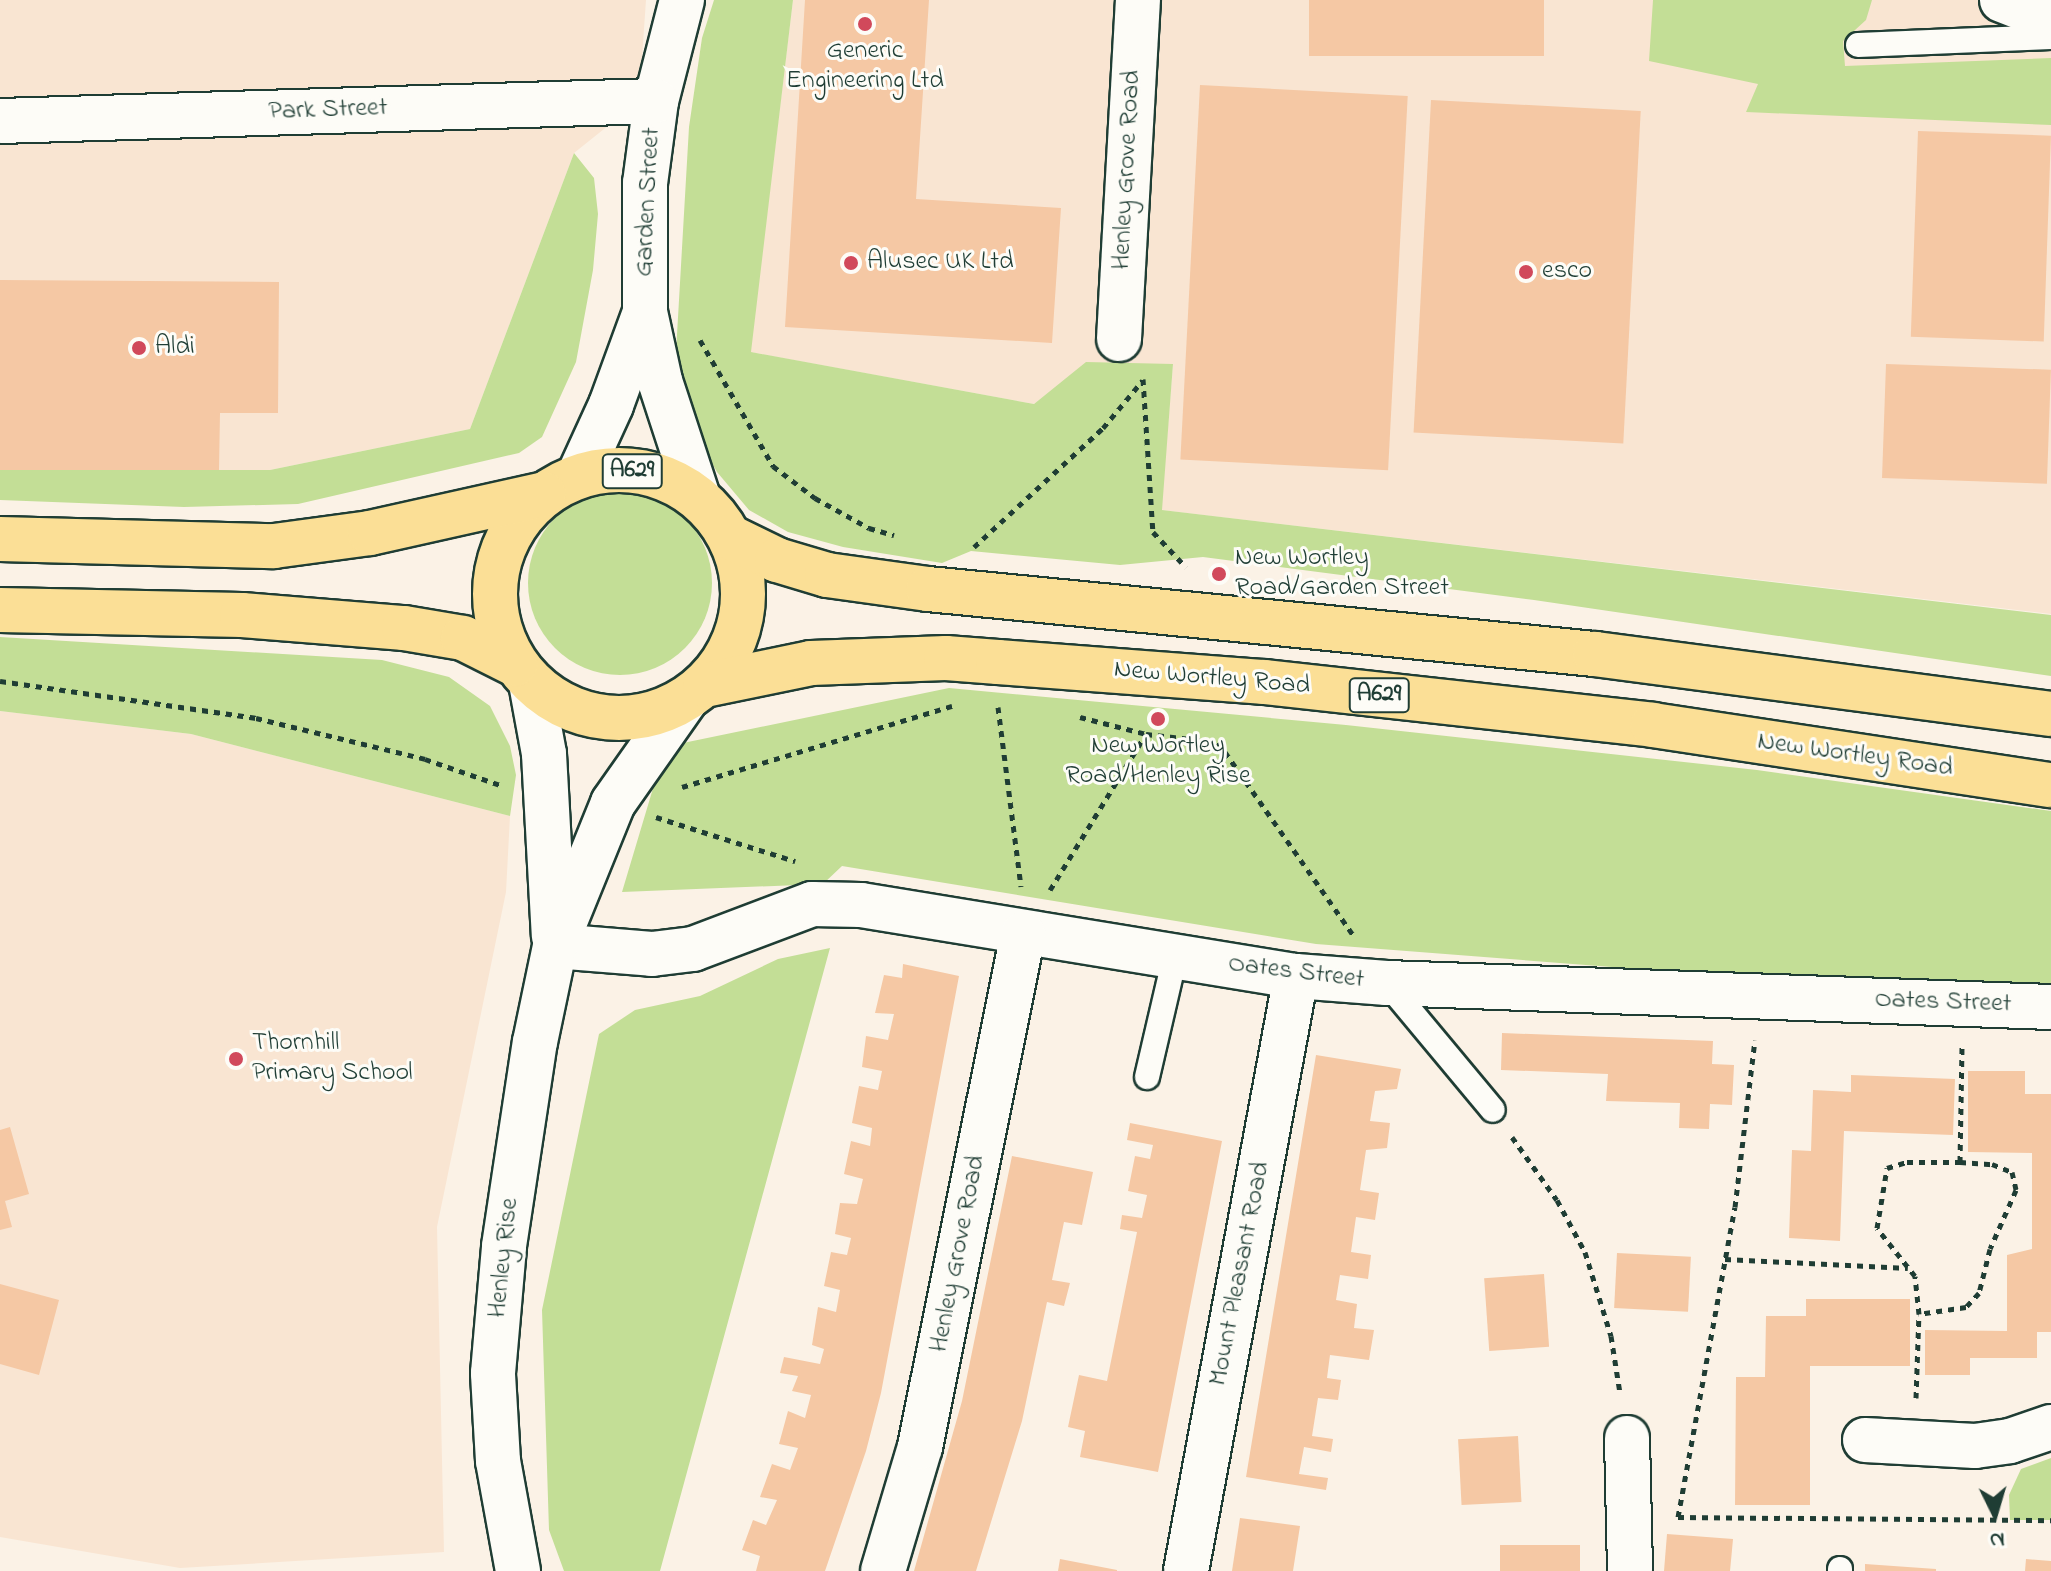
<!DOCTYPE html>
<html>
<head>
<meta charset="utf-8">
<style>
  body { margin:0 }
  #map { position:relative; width:2051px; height:1571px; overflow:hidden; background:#fbf2e6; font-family:"Indie Flower",sans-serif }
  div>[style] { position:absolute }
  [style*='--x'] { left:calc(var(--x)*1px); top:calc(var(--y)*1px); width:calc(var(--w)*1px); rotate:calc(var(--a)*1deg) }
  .built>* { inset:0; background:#f9e5d2 }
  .green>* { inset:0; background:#c3de96 }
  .round { border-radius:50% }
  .building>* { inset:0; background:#f5c8a4; transform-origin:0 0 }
  .path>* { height:5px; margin-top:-2.5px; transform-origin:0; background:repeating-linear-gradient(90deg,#1f3d34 0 6px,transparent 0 12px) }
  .roads { filter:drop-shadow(2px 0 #1f3d34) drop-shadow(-2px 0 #1f3d34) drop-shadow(0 2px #1f3d34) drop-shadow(0 -2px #1f3d34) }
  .lane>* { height:24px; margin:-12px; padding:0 12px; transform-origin:12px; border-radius:12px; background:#fdfcf7 }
  .street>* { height:44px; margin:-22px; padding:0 22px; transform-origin:22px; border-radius:22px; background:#fdfcf7 }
  .primary>* { height:44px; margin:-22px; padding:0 22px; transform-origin:22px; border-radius:22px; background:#fbdf96 }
  .primary>.ring { margin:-22px; padding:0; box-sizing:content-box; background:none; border:44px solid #fbdf96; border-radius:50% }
  .dots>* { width:22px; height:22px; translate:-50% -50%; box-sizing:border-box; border:4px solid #fdfcf7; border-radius:50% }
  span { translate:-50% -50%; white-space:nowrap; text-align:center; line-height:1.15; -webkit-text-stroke:6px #fdfcf7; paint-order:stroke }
  .shield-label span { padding:2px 6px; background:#fdfcf7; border:2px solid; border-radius:6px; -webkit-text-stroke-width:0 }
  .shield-label { font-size:24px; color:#1f3d34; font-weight:700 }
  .poi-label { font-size:26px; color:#1f3d34 }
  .left { translate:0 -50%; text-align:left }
  .street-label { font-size:26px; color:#1f3d34 }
  .north { position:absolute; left:1955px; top:1475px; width:80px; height:80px; -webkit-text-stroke:6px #fdfcf7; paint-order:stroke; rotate:175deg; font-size:22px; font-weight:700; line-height:32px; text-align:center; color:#1f3d34 }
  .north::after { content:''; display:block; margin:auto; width:28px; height:36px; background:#1f3d34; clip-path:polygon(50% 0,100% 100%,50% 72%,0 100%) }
</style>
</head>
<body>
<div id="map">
  <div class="built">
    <i style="clip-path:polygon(0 0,646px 0,639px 101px,574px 153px,470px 429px,270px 470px,0 470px)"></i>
    <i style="clip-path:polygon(793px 0,2051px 0,2051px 614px,1161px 510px,1173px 365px,1087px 363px,1034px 404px,750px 352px)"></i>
    <i style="clip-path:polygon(0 711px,191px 734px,510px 816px,506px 892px,437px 1227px,444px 1552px,180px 1568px,0 1537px)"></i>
  </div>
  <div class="green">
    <i style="clip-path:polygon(714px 0,793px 0,751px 352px,1034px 404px,1086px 362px,1173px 364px,1162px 510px,2051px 615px,2051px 676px,1534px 600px,1203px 557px,1120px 565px,971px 551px,942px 563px,843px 547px,788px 532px,749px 510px,717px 472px,692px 428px,676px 352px,689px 127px,702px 38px)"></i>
    <i style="clip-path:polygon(1653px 0,1872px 0,1866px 20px,1843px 41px,1845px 66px,2051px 58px,2051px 125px,1746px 112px,1758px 84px,1649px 61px)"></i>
    <i style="clip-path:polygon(574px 153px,594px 178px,598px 214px,593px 270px,576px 362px,542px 437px,519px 453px,298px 504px,184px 507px,0 500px,0 470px,270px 470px,470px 429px)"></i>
    <i class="round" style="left:528px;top:491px;width:184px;height:184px"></i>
    <i style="clip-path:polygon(0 637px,382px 660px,449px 677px,490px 706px,510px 746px,516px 775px,510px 816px,191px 734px,0 711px)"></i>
    <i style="clip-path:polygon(949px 688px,1346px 725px,1757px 770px,2051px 811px,2051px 992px,1664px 971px,1316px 944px,842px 866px,823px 884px,622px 892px,654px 785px,683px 743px)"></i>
    <i style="clip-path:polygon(830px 948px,660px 1571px,564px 1571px,549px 1530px,542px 1310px,599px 1034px,635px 1010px,700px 996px,778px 959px)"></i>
    <i style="clip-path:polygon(2051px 1458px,2051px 1520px,2010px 1520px,2009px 1495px,2021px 1469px)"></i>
  </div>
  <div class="building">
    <i style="clip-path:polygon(805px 0,929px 0,916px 199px,1061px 208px,1052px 343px,785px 327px)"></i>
    <i style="left:1309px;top:0;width:235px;height:56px"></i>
    <i style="left:1200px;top:85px;width:208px;height:375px;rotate:3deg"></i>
    <i style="left:1431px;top:100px;width:210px;height:333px;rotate:3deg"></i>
    <i style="left:1918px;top:131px;width:133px;height:206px;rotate:2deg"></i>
    <i style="clip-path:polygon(0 280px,279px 282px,278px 413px,220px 413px,219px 470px,0 470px)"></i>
    <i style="left:1886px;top:364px;width:165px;height:114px;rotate:2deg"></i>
    <i style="clip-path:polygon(903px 964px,959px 976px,881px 1393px,866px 1451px,825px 1571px,756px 1571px,760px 1556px,742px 1550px,753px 1520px,766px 1525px,777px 1500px,760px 1497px,772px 1464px,790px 1470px,798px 1448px,779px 1444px,788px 1411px,805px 1418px,811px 1395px,792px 1391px,798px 1376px,780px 1373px,784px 1357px,820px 1364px,824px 1349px,812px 1345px,818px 1307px,836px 1312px,840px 1290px,824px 1286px,831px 1252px,847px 1255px,851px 1238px,835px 1234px,840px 1203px,857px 1204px,863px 1179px,844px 1174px,851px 1141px,870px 1146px,872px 1128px,852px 1123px,859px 1086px,878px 1090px,882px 1071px,862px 1067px,866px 1036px,888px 1040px,894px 1014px,875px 1013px,884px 975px,902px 978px)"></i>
    <i style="clip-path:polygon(1502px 1033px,1713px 1041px,1712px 1064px,1734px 1065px,1732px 1105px,1710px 1104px,1709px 1129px,1679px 1128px,1680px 1103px,1606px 1101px,1608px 1074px,1501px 1070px)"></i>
    <i style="clip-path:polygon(1316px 1055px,1401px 1069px,1397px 1089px,1375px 1091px,1370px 1121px,1390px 1123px,1387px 1148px,1366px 1150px,1360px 1190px,1379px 1193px,1375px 1220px,1356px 1217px,1351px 1252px,1371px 1255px,1368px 1279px,1340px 1275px,1336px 1300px,1357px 1304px,1354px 1328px,1374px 1330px,1369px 1360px,1330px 1355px,1327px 1378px,1341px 1380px,1338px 1400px,1318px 1398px,1312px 1436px,1333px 1439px,1331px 1452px,1304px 1447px,1299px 1474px,1328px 1478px,1326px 1490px,1246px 1477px)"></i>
    <i style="clip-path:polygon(1968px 1071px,2025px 1071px,2025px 1094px,2051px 1094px,2051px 1332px,2037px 1332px,2037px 1358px,1970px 1358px,1970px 1375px,1925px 1375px,1925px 1330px,2007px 1331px,2007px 1255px,2032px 1249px,2032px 1153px,1968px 1152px)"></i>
    <i style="clip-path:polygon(1851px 1075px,1955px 1079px,1953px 1135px,1844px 1131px,1840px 1241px,1789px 1238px,1792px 1150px,1811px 1151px,1813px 1090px,1851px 1092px)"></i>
    <i style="clip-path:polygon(1130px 1123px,1222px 1141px,1158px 1472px,1080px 1457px,1085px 1431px,1068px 1427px,1079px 1375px,1107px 1381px,1137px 1232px,1120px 1229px,1122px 1215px,1142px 1218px,1147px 1195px,1128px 1191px,1135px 1156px,1150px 1159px,1153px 1145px,1127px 1140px)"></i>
    <i style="clip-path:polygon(10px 1127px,29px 1194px,5px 1201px,12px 1227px,0 1230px,0 1130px)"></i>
    <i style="clip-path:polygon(1012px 1156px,1093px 1172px,1082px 1225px,1064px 1222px,1052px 1280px,1070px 1283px,1064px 1306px,1047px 1302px,1022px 1421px,976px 1571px,914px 1571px,962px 1401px)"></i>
    <i style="left:1617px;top:1253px;width:74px;height:55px;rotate:3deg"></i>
    <i style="left:1544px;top:1274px;width:73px;height:60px;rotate:86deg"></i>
    <i style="clip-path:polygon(0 1284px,59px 1300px,39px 1375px,0 1364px)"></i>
    <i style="clip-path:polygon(1806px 1299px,1910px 1299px,1910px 1366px,1810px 1366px,1810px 1505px,1735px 1505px,1736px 1377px,1765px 1377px,1766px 1316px,1806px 1316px)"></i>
    <i style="left:1518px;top:1436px;width:66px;height:60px;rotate:87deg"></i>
    <i style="clip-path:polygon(1240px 1518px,1300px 1526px,1293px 1571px,1232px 1571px)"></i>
    <i style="clip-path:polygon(1667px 1534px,1733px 1539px,1730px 1571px,1664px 1571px)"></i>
    <i style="left:1580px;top:1545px;width:26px;height:80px;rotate:90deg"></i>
    <i style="clip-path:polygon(1060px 1559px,1117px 1570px,1117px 1571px,1058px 1571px)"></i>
    <i style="clip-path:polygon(2026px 1559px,2051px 1561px,2051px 1571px,2025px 1571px)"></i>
    <i style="clip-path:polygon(1865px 1564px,1936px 1569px,1936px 1571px,1865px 1571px)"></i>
  </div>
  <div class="path">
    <i style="--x:700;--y:340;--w:146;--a:59.9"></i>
    <i style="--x:773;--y:466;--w:53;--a:37.3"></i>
    <i style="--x:815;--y:498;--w:62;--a:29.1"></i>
    <i style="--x:869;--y:528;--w:26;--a:16"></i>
    <i style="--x:1143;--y:379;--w:153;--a:86.3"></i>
    <i style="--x:1153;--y:532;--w:48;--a:46.7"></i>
    <i style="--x:974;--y:547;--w:176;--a:-42.7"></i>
    <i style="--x:1103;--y:428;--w:62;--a:-50.2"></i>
    <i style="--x:0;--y:681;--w:259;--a:8.2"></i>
    <i style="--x:256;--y:718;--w:174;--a:13.6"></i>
    <i style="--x:425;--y:759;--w:83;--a:19.1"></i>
    <i style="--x:998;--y:707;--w:181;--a:82.7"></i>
    <i style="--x:1080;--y:717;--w:68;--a:14.4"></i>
    <i style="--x:1146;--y:734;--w:72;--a:6.3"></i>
    <i style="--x:1218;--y:742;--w:237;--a:55"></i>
    <i style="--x:682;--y:787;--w:282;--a:-16.7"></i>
    <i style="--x:656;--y:817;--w:146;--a:17.6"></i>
    <i style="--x:1050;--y:890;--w:183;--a:-58.4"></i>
    <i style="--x:1512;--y:1137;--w:77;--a:54.5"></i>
    <i style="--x:1557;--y:1200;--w:59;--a:61.7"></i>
    <i style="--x:1585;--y:1252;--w:88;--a:72.8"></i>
    <i style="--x:1611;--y:1336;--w:58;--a:81"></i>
    <i style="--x:1960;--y:1162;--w:115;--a:-89"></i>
    <i style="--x:1725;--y:1259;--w:183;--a:2.8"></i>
    <i style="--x:1916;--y:1398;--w:84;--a:-88"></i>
    <i style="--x:1919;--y:1314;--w:38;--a:-96"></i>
    <i style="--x:1915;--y:1276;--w:61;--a:-128.4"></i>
    <i style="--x:1877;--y:1228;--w:61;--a:-80.5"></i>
    <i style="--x:1887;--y:1168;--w:21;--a:-17"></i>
    <i style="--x:1907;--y:1162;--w:53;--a:0"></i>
    <i style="--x:1960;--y:1162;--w:32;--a:4"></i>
    <i style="--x:1992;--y:1164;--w:22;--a:22"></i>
    <i style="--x:2012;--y:1172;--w:18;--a:77"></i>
    <i style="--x:2016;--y:1190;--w:64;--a:113.8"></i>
    <i style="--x:1990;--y:1249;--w:45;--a:104"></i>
    <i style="--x:1979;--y:1293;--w:19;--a:133"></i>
    <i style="--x:1966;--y:1307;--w:48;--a:171.5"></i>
    <i style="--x:1678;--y:1517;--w:315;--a:-79.6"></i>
    <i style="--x:1735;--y:1207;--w:168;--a:-83.2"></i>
    <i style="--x:1678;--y:1517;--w:373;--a:0.5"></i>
  </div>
  <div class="roads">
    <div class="lane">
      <i style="--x:1858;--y:45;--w:193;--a:-2.4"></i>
      <i style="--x:1387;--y:983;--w:165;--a:50.2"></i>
      <i style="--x:1147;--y:1077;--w:123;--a:-76.9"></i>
      <i style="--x:1840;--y:1571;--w:2;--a:-90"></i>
    </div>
    <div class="street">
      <i style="--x:682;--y:0;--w:104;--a:104.4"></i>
      <i style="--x:656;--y:101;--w:83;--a:97.6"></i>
      <i style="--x:645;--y:183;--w:129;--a:90"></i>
      <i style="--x:645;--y:312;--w:71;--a:77.7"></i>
      <i style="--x:660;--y:381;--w:122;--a:71.9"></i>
      <i style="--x:2002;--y:0;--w:53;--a:21.2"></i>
      <i style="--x:0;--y:121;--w:656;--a:-1.75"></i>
      <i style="--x:1119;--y:339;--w:340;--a:-86.8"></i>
      <i style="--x:579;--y:475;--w:77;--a:-65.4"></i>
      <i style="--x:611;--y:405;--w:99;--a:-69.9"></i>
      <i style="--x:531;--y:683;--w:72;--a:79.6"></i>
      <i style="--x:544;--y:754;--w:182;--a:86.9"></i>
      <i style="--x:555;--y:946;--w:97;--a:4.7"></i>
      <i style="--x:652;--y:954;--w:41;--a:-7"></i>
      <i style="--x:693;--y:949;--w:127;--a:-20.7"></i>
      <i style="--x:812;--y:904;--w:49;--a:1.2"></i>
      <i style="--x:861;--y:905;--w:441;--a:9.3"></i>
      <i style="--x:1296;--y:976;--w:91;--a:4.4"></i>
      <i style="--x:1387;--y:983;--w:664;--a:2.07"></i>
      <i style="--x:1627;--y:1438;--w:133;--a:88.7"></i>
      <i style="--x:1865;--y:1440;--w:110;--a:3.1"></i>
      <i style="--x:1975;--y:1446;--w:35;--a:-8"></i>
      <i style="--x:2010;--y:1441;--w:43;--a:-18.9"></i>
      <i style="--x:518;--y:1571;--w:112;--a:-100.3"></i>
      <i style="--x:498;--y:1461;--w:88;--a:-93.3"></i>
      <i style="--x:493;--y:1373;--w:127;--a:-85"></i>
      <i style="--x:504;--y:1246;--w:206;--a:-81.4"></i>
      <i style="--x:535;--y:1042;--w:98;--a:-78.2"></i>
      <i style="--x:555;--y:946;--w:154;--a:-67.9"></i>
      <i style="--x:613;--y:803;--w:127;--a:-54.9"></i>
      <i style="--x:883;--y:1571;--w:129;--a:-73.4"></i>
      <i style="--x:920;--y:1447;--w:523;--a:-78.65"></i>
      <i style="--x:1186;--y:1571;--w:605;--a:-79.53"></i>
    </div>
    <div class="primary">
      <i class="ring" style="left:495px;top:470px;width:204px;height:204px"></i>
      <i style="--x:730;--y:537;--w:52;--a:26.1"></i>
      <i style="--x:777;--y:560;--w:52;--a:16.7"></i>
      <i style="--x:827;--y:575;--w:102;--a:7.9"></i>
      <i style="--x:928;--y:589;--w:670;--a:5.57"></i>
      <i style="--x:1595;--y:654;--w:460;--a:7.5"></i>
      <i style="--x:0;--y:539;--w:274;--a:1.5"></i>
      <i style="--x:274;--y:546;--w:97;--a:-7.7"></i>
      <i style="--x:370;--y:533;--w:178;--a:-12.6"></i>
      <i style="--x:0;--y:610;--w:242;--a:1.2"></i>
      <i style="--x:242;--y:615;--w:163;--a:4.6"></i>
      <i style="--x:404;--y:628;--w:60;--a:9.6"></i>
      <i style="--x:463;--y:638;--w:58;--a:26.6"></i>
      <i style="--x:705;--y:685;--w:108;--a:-11.7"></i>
      <i style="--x:811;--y:663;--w:135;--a:-2.1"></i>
      <i style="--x:946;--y:658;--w:52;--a:4.4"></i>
      <i style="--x:998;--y:662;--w:268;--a:4.3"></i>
      <i style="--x:1265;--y:682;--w:390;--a:6.3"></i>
      <i style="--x:1653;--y:725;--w:402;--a:8.6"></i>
    </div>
  </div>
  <div class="dots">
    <i style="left:865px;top:24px;background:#d1495b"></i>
    <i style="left:851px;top:263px;background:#d1495b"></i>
    <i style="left:1526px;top:272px;background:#d1495b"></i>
    <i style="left:139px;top:348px;background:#d1495b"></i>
    <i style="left:1219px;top:574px;background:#d1495b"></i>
    <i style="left:1158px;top:719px;background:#d1495b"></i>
    <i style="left:236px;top:1059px;background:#d1495b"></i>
  </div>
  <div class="shield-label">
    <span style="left:632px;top:471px">A629</span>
    <span style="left:1379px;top:695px">A629</span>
  </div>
  <div class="poi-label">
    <span style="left:865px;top:67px">Generic<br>Engineering Ltd</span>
    <span class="left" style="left:867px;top:263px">Alusec UK Ltd</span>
    <span class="left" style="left:1542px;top:272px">esco</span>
    <span class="left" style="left:155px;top:348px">Aldi</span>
    <span class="left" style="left:1235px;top:574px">New Wortley<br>Road/Garden Street</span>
    <span style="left:1158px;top:762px">New Wortley<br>Road/Henley Rise</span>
    <span class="left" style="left:252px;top:1059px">Thornhill<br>Primary School</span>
  </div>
  <div class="street-label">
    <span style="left:328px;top:111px;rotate:-2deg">Park Street</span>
    <span style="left:1128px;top:170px;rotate:-87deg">Henley Grove Road</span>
    <span style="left:649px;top:202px;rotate:-87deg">Garden Street</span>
    <span style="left:1212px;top:679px;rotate:5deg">New Wortley Road</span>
    <span style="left:1855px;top:756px;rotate:8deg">New Wortley Road</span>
    <span style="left:1296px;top:973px;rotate:7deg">Oates Street</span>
    <span style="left:1943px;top:1003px;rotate:2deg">Oates Street</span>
    <span style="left:959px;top:1254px;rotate:-79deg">Henley Grove Road</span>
    <span style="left:505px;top:1258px;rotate:-84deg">Henley Rise</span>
    <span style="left:1241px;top:1274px;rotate:-79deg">Mount Pleasant Road</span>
  </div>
  <div class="north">N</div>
</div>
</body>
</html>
